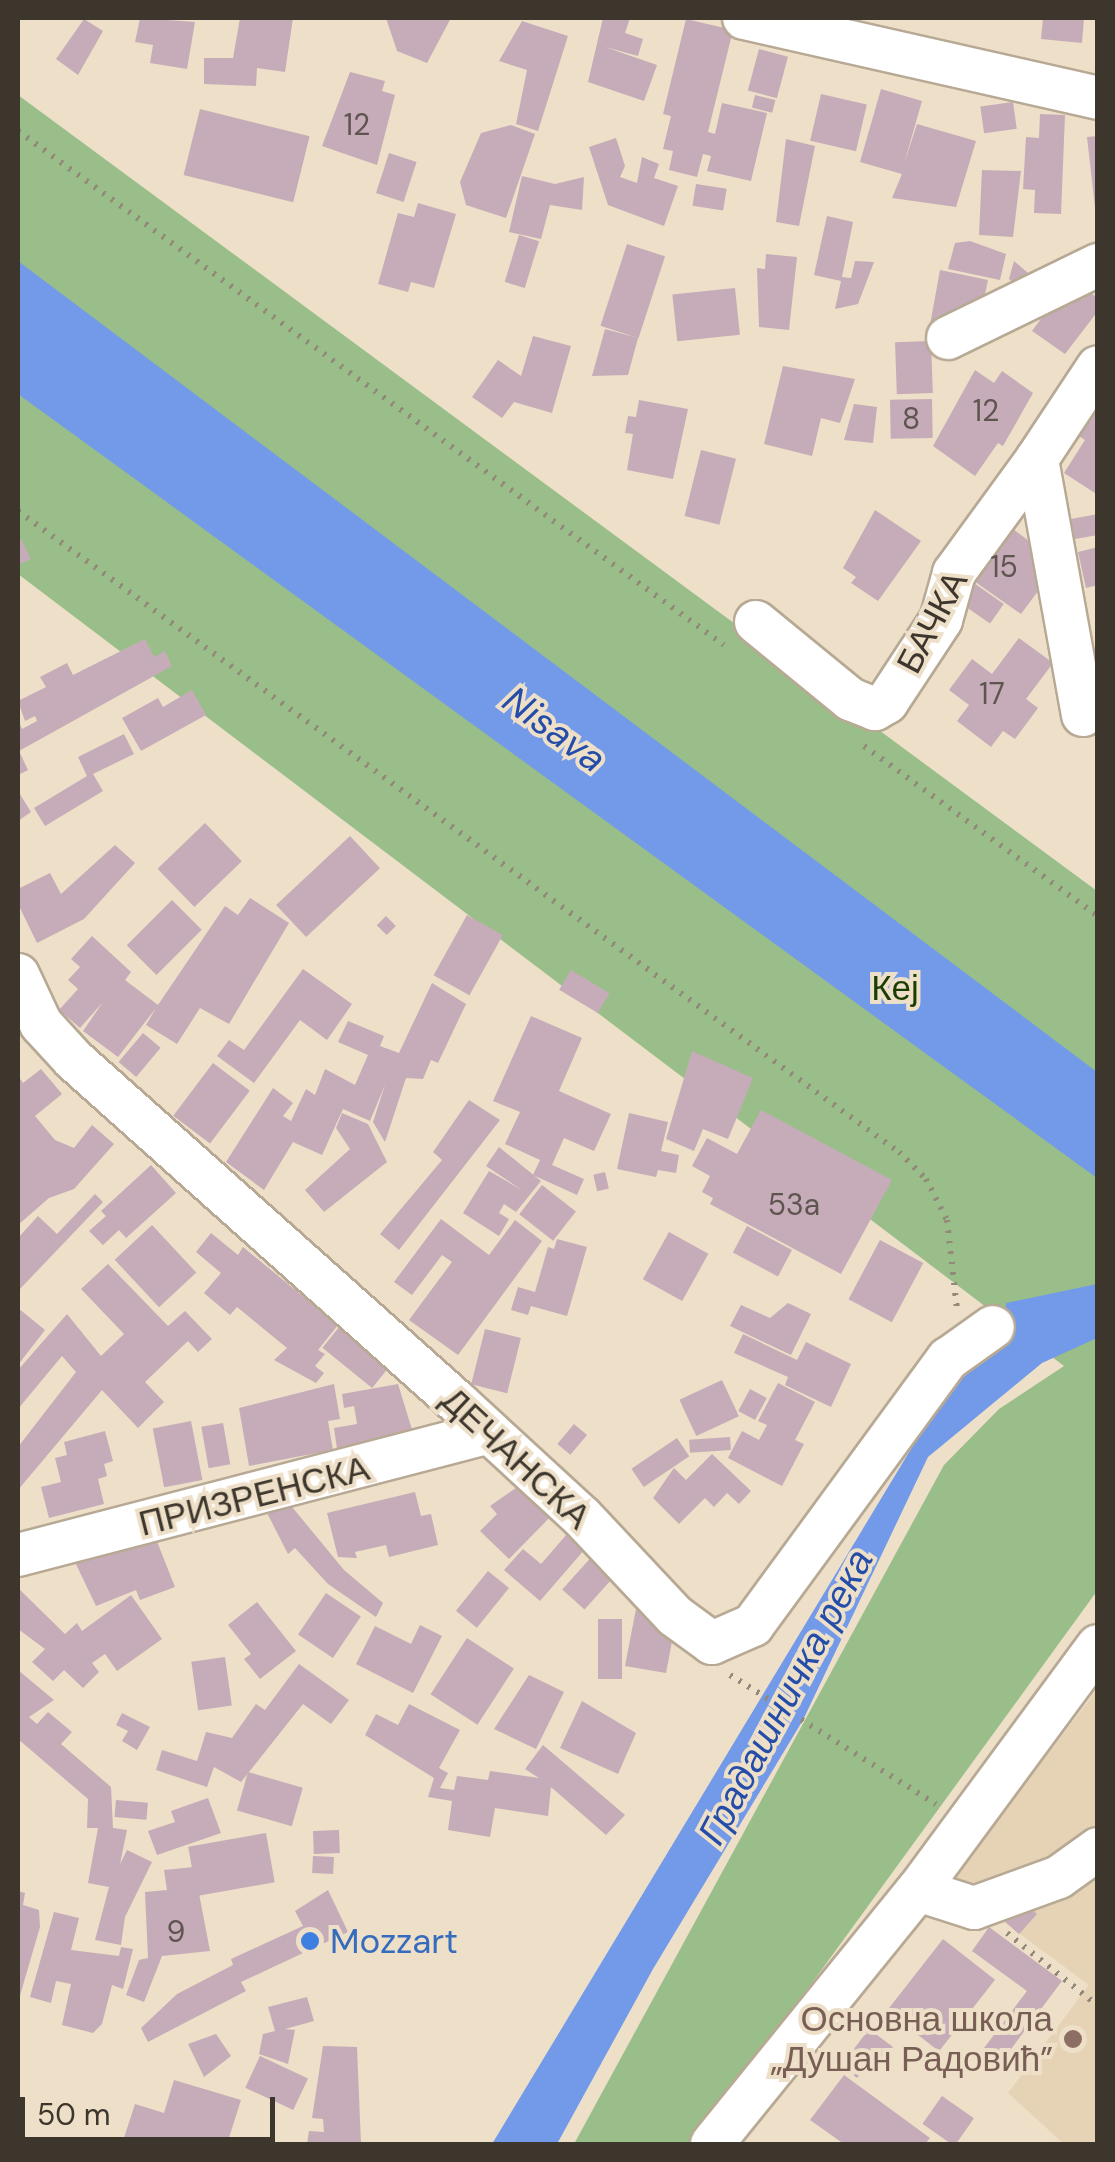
<!DOCTYPE html>
<html>
<head>
<meta charset="utf-8">
<style>
  body { margin:0 }
  #map { position:relative; width:1115px; height:2162px; overflow:hidden; background:#eddfc8; font-family:"DM Sans",sans-serif }
  div>[style] { position:absolute }
  [style*='--x'] { left:calc(var(--x)*1px); top:calc(var(--y)*1px); width:calc(var(--w)*1px); rotate:calc(var(--a)*1deg) }
  .built>* { inset:0; background:#e6d3b6 }
  .green>* { inset:0; background:#99be89 }
  .water>* { inset:0; background:#729ae9 }
  .building>* { inset:0; background:#c6acb8; transform-origin:0 0 }
  .path>* { height:6px; margin-top:-3px; transform-origin:0; background:repeating-linear-gradient(90deg,#938979 0 2.5px,transparent 0 10.5px) }
  .roads { filter:drop-shadow(2px 0 #b7a994) drop-shadow(-2px 0 #b7a994) drop-shadow(0 2px #b7a994) drop-shadow(0 -2px #b7a994) }
  .minor>* { height:42px; margin:-21px; padding:0 21px; transform-origin:21px; border-radius:21px; background:#fff }
  .dots>* { width:28px; height:28px; translate:-50% -50%; box-sizing:border-box; border:5px solid #eddfc8; border-radius:50% }
  span { translate:-50% -50%; white-space:nowrap; text-align:center; line-height:1.15; -webkit-text-stroke:8px #eddfc8; paint-order:stroke }
  .number-label { font-size:30px; color:#5e5450 }
  .number-label span { -webkit-text-stroke-width:0 }
  .street-label { font-size:35px; color:#3c362d }
  .park-label { font-size:35px; color:#1a3d03 }
  .shop-label { font-size:35px; color:#366cbe }
  .left { translate:0 -50%; text-align:left }
  .education-label { font-size:35px; color:#785e54 }
  .right { translate:-100% -50%; text-align:right }
  .water-label { font-size:38px; color:#244da9; font-style:italic }
  .frame { position:absolute; inset:0; border:20px solid #3c362d; pointer-events:none }
  .scale { position:absolute; left:20px; top:2097px; width:255px; height:45px; box-sizing:border-box; border:5px solid #3c362d; border-top:0; padding-left:12px; font-size:30px; line-height:35px; white-space:nowrap; color:#3c362d; -webkit-text-stroke:8px #eddfc8; paint-order:stroke }
</style>
</head>
<body>
<div id="map">
  <div class="built">
    <i style="clip-path:polygon(1097px 1690px,1097px 2144px,1064px 2144px,1008px 2093px,1089px 1985px,950px 1882px)"></i>
  </div>
  <div class="green">
    <i style="clip-path:polygon(18px 95px,1097px 891px,1097px 1591px,695px 2144px,574px 2144px,944px 1465px,999px 1409px,1064px 1366px,18px 574px)"></i>
  </div>
  <div class="water">
    <i style="clip-path:polygon(18px 261px,1097px 1072px,1097px 1178px,18px 394px)"></i>
    <i style="clip-path:polygon(1097px 1284px,1097px 1338px,1042px 1363px,928px 1457px,803px 1720px,653px 1969px,557px 2144px,492px 2144px,958px 1371px,1005px 1331px,1006px 1303px)"></i>
  </div>
  <div class="building">
    <i style="clip-path:polygon(140px 18px,195px 22px,187px 69px,150px 63px,153px 45px,135px 42px)"></i>
    <i style="clip-path:polygon(240px 18px,293px 18px,285px 72px,257px 68px,256px 86px,204px 84px,204px 58px,233px 58px)"></i>
    <i style="clip-path:polygon(386px 18px,451px 18px,427px 63px,397px 51px)"></i>
    <i style="clip-path:polygon(603px 18px,630px 18px,625px 33px,643px 39px,638px 56px,605px 47px,657px 65px,644px 101px,588px 82px)"></i>
    <i style="clip-path:polygon(1043px 18px,1084px 18px,1082px 43px,1041px 39px)"></i>
    <i style="clip-path:polygon(84px 19px,103px 31px,78px 75px,56px 59px)"></i>
    <i style="clip-path:polygon(686px 19px,733px 30px,708px 132px,715px 134px,722px 103px,767px 113px,751px 181px,707px 171px,711px 156px,703px 154px,697px 177px,669px 170px,673px 151px,663px 149px,671px 116px,663px 114px)"></i>
    <i style="clip-path:polygon(522px 21px,568px 36px,538px 131px,516px 124px,527px 70px,499px 61px)"></i>
    <i style="left:759px;top:49px;width:30px;height:43px;rotate:15deg"></i>
    <i style="clip-path:polygon(350px 72px,385px 81px,382px 91px,395px 95px,377px 165px,322px 146px)"></i>
    <i style="clip-path:polygon(881px 89px,922px 101px,904px 164px,917px 124px,976px 141px,956px 207px,892px 198px,902px 174px,860px 162px)"></i>
    <i style="left:821px;top:94px;width:47px;height:48px;rotate:13deg"></i>
    <i style="left:755px;top:95px;width:21px;height:13px;rotate:14deg"></i>
    <i style="left:1013px;top:102px;width:27px;height:33px;rotate:82deg"></i>
    <i style="left:200px;top:109px;width:113px;height:68px;rotate:14deg"></i>
    <i style="clip-path:polygon(1040px 114px,1065px 115px,1061px 214px,1034px 213px,1035px 190px,1023px 189px,1026px 137px,1039px 138px)"></i>
    <i style="clip-path:polygon(511px 125px,535px 134px,506px 218px,466px 205px,460px 182px,481px 133px)"></i>
    <i style="clip-path:polygon(1098px 136px,1098px 225px,1097px 225px,1087px 137px)"></i>
    <i style="clip-path:polygon(616px 138px,625px 166px,620px 177px,637px 183px,642px 157px,659px 164px,654px 178px,678px 186px,664px 226px,608px 205px,589px 147px)"></i>
    <i style="clip-path:polygon(786px 139px,815px 146px,799px 226px,776px 222px)"></i>
    <i style="left:389px;top:153px;width:29px;height:42px;rotate:18deg"></i>
    <i style="clip-path:polygon(982px 170px,1021px 171px,1013px 237px,979px 235px)"></i>
    <i style="clip-path:polygon(522px 176px,555px 184px,584px 177px,582px 210px,550px 205px,541px 239px,509px 232px)"></i>
    <i style="left:696px;top:184px;width:31px;height:22px;rotate:9deg"></i>
    <i style="clip-path:polygon(418px 203px,456px 214px,434px 288px,411px 282px,408px 292px,378px 284px,398px 213px,414px 217px)"></i>
    <i style="clip-path:polygon(827px 216px,853px 222px,842px 277px,851px 278px,855px 261px,874px 262px,858px 304px,835px 309px,841px 281px,814px 275px)"></i>
    <i style="left:519px;top:235px;width:21px;height:49px;rotate:17deg"></i>
    <i style="clip-path:polygon(970px 241px,1006px 254px,1000px 280px,948px 269px,955px 243px)"></i>
    <i style="left:627px;top:244px;width:40px;height:86px;rotate:18deg"></i>
    <i style="clip-path:polygon(766px 254px,797px 257px,789px 330px,759px 327px,757px 268px,765px 269px)"></i>
    <i style="clip-path:polygon(1014px 261px,1035px 279px,1019px 288px,1009px 279px)"></i>
    <i style="clip-path:polygon(940px 270px,988px 280px,983px 304px,958px 320px,930px 325px)"></i>
    <i style="clip-path:polygon(1070px 279px,1098px 298px,1098px 311px,1065px 354px,1032px 331px)"></i>
    <i style="left:735px;top:288px;width:47px;height:63px;rotate:84deg"></i>
    <i style="clip-path:polygon(605px 329px,638px 338px,628px 375px,592px 376px)"></i>
    <i style="clip-path:polygon(533px 336px,571px 346px,552px 413px,514px 402px,502px 418px,472px 397px,498px 360px,521px 376px)"></i>
    <i style="left:931px;top:341px;width:52px;height:36px;rotate:88deg"></i>
    <i style="clip-path:polygon(783px 366px,855px 379px,840px 423px,821px 418px,812px 456px,764px 444px)"></i>
    <i style="clip-path:polygon(975px 370px,994px 383px,1002px 371px,1033px 393px,1003px 446px,998px 443px,975px 476px,933px 446px)"></i>
    <i style="left:932px;top:399px;width:39px;height:42px;rotate:89deg"></i>
    <i style="clip-path:polygon(639px 400px,688px 409px,673px 479px,627px 470px,633px 434px,625px 433px,628px 416px,636px 417px)"></i>
    <i style="clip-path:polygon(1098px 402px,1098px 495px,1064px 473px,1085px 440px,1065px 427px)"></i>
    <i style="clip-path:polygon(854px 404px,877px 407px,873px 443px,844px 440px)"></i>
    <i style="left:701px;top:450px;width:36px;height:68px;rotate:14deg"></i>
    <i style="clip-path:polygon(875px 510px,921px 541px,878px 601px,851px 583px,856px 577px,843px 568px)"></i>
    <i style="clip-path:polygon(1098px 514px,1098px 535px,1075px 539px,1071px 519px)"></i>
    <i style="clip-path:polygon(1005px 523px,1037px 547px,1044px 583px,1021px 614px,957px 569px)"></i>
    <i style="clip-path:polygon(21px 539px,31px 559px,18px 565px,18px 540px)"></i>
    <i style="clip-path:polygon(1098px 547px,1098px 585px,1086px 588px,1078px 552px)"></i>
    <i style="left:971px;top:581px;width:40px;height:24px;rotate:35deg"></i>
    <i style="clip-path:polygon(1019px 638px,1053px 663px,1026px 699px,1038px 708px,1015px 739px,1003px 731px,991px 747px,957px 721px,969px 705px,949px 690px,972px 659px,992px 674px)"></i>
    <i style="clip-path:polygon(145px 639px,154px 657px,165px 651px,172px 666px,19px 751px,28px 770px,18px 775px,18px 720px,22px 729px,37px 721px,35px 716px,25px 721px,18px 701px,46px 687px,40px 677px,67px 663px,73px 675px)"></i>
    <i style="clip-path:polygon(192px 690px,206px 715px,141px 751px,122px 718px,158px 698px,163px 707px)"></i>
    <i style="clip-path:polygon(124px 734px,134px 754px,93px 774px,103px 791px,45px 826px,34px 808px,87px 776px,78px 757px)"></i>
    <i style="clip-path:polygon(18px 791px,31px 812px,18px 821px)"></i>
    <i style="left:205px;top:823px;width:53px;height:66px;rotate:46deg"></i>
    <i style="left:350px;top:836px;width:44px;height:101px;rotate:47deg"></i>
    <i style="clip-path:polygon(115px 845px,135px 863px,84px 919px,37px 943px,18px 904px,18px 889px,50px 873px,61px 894px)"></i>
    <i style="clip-path:polygon(250px 898px,289px 923px,229px 1024px,200px 1008px,177px 1044px,146px 1025px,156px 1008px,118px 1057px,83px 1031px,103px 1002px,80px 1028px,59px 1010px,78px 989px,68px 980px,80px 967px,71px 959px,92px 936px,131px 972px,125px 980px,158px 1005px,225px 906px,238px 915px)"></i>
    <i style="left:172px;top:900px;width:42px;height:64px;rotate:45deg"></i>
    <i style="left:467px;top:915px;width:41px;height:69px;rotate:29deg"></i>
    <i style="left:386px;top:916px;width:14px;height:13px;rotate:45deg"></i>
    <i style="clip-path:polygon(303px 969px,352px 1004px,327px 1040px,300px 1020px,254px 1083px,217px 1056px,229px 1040px,244px 1050px)"></i>
    <i style="left:571px;top:970px;width:45px;height:23px;rotate:31deg"></i>
    <i style="clip-path:polygon(432px 983px,466px 1004px,438px 1063px,431px 1060px,423px 1079px,406px 1078px,385px 1142px,373px 1122px,385px 1085px,370px 1121px,343px 1109px,322px 1155px,293px 1142px,264px 1190px,226px 1162px,273px 1088px,293px 1103px,283px 1116px,291px 1121px,306px 1089px,315px 1095px,325px 1069px,355px 1085px,368px 1055px,338px 1042px,348px 1021px,384px 1036px,380px 1046px,399px 1053px)"></i>
    <i style="clip-path:polygon(531px 1016px,582px 1038px,559px 1091px,611px 1114px,594px 1151px,564px 1138px,552px 1165px,584px 1179px,577px 1195px,533px 1175px,540px 1160px,505px 1144px,520px 1112px,493px 1101px)"></i>
    <i style="left:143px;top:1033px;width:23px;height:38px;rotate:40deg"></i>
    <i style="clip-path:polygon(692px 1051px,753px 1078px,728px 1139px,703px 1129px,694px 1151px,666px 1139px)"></i>
    <i style="left:213px;top:1063px;width:46px;height:66px;rotate:37deg"></i>
    <i style="clip-path:polygon(41px 1069px,62px 1094px,35px 1116px,55px 1140px,74px 1148px,92px 1125px,114px 1144px,74px 1189px,49px 1198px,18px 1225px,18px 1076px,23px 1083px)"></i>
    <i style="clip-path:polygon(469px 1100px,500px 1120px,399px 1250px,380px 1234px,442px 1160px,433px 1152px)"></i>
    <i style="clip-path:polygon(761px 1110px,892px 1180px,841px 1274px,710px 1204px,713px 1198px,702px 1192px,710px 1176px,692px 1166px,707px 1138px,737px 1154px)"></i>
    <i style="clip-path:polygon(342px 1113px,368px 1124px,387px 1162px,324px 1212px,305px 1190px,350px 1149px,336px 1128px)"></i>
    <i style="clip-path:polygon(629px 1113px,668px 1122px,661px 1151px,679px 1155px,676px 1173px,658px 1170px,656px 1177px,617px 1169px)"></i>
    <i style="clip-path:polygon(499px 1147px,541px 1181px,516px 1212px,504px 1204px,499px 1213px,509px 1219px,499px 1236px,463px 1213px,489px 1171px,522px 1190px,486px 1166px)"></i>
    <i style="clip-path:polygon(151px 1165px,176px 1193px,126px 1238px,119px 1230px,103px 1245px,89px 1231px,106px 1216px,101px 1211px)"></i>
    <i style="left:605px;top:1172px;width:17px;height:12px;rotate:77deg"></i>
    <i style="left:542px;top:1185px;width:43px;height:37px;rotate:38deg"></i>
    <i style="clip-path:polygon(95px 1194px,103px 1202px,18px 1291px,18px 1238px,38px 1216px,57px 1234px)"></i>
    <i style="clip-path:polygon(441px 1219px,489px 1255px,515px 1220px,542px 1241px,458px 1355px,409px 1320px,452px 1262px,442px 1255px,412px 1295px,394px 1282px)"></i>
    <i style="left:152px;top:1225px;width:65px;height:51px;rotate:47deg"></i>
    <i style="left:747px;top:1226px;width:51px;height:30px;rotate:28deg"></i>
    <i style="left:669px;top:1232px;width:45px;height:54px;rotate:29deg"></i>
    <i style="clip-path:polygon(211px 1233px,238px 1255px,243px 1247px,338px 1325px,318px 1350px,325px 1354px,315px 1366px,324px 1373px,316px 1383px,274px 1360px,287px 1348px,237px 1307px,230px 1315px,204px 1293px,221px 1273px,196px 1252px)"></i>
    <i style="clip-path:polygon(557px 1239px,587px 1247px,567px 1316px,531px 1306px,528px 1315px,511px 1310px,518px 1287px,535px 1292px,548px 1247px,554px 1249px)"></i>
    <i style="left:880px;top:1240px;width:49px;height:67px;rotate:28deg"></i>
    <i style="clip-path:polygon(108px 1264px,168px 1326px,185px 1311px,212px 1339px,198px 1352px,188px 1341px,145px 1382px,164px 1402px,138px 1428px,102px 1390px,18px 1490px,18px 1447px,76px 1372px,62px 1356px,18px 1409px,18px 1370px,67px 1314px,101px 1356px,124px 1334px,81px 1289px)"></i>
    <i style="clip-path:polygon(788px 1303px,811px 1314px,791px 1355px,730px 1326px,741px 1305px,770px 1318px)"></i>
    <i style="clip-path:polygon(18px 1308px,45px 1330px,18px 1365px)"></i>
    <i style="left:340px;top:1326px;width:64px;height:28px;rotate:39deg"></i>
    <i style="left:485px;top:1329px;width:37px;height:57px;rotate:14deg"></i>
    <i style="clip-path:polygon(743px 1334px,797px 1360px,806px 1342px,851px 1364px,831px 1407px,785px 1385px,788px 1377px,734px 1353px)"></i>
    <i style="left:722px;top:1380px;width:40px;height:47px;rotate:65deg"></i>
    <i style="clip-path:polygon(778px 1383px,815px 1402px,795px 1440px,804px 1444px,782px 1486px,728px 1458px,742px 1431px,759px 1440px,767px 1425px,758px 1421px)"></i>
    <i style="clip-path:polygon(334px 1384px,340px 1419px,328px 1421px,333px 1450px,249px 1466px,239px 1408px)"></i>
    <i style="clip-path:polygon(398px 1384px,414px 1436px,337px 1449px,334px 1428px,357px 1424px,354px 1406px,344px 1408px,342px 1394px)"></i>
    <i style="left:750px;top:1389px;width:19px;height:25px;rotate:28deg"></i>
    <i style="left:191px;top:1421px;width:60px;height:39px;rotate:79deg"></i>
    <i style="left:223px;top:1423px;width:42px;height:22px;rotate:80deg"></i>
    <i style="left:574px;top:1424px;width:17px;height:26px;rotate:40deg"></i>
    <i style="clip-path:polygon(105px 1431px,113px 1461px,104px 1464px,107px 1476px,98px 1479px,104px 1504px,49px 1518px,41px 1487px,61px 1482px,55px 1458px,67px 1455px,64px 1442px)"></i>
    <i style="left:730px;top:1437px;width:13px;height:41px;rotate:86deg"></i>
    <i style="left:677px;top:1438px;width:22px;height:55px;rotate:56deg"></i>
    <i style="clip-path:polygon(712px 1454px,751px 1491px,739px 1504px,727px 1493px,714px 1507px,705px 1498px,679px 1524px,653px 1498px,674px 1468px,686px 1480px)"></i>
    <i style="clip-path:polygon(530px 1478px,559px 1508px,509px 1559px,480px 1531px,497px 1514px,490px 1506px)"></i>
    <i style="clip-path:polygon(415px 1492px,421px 1516px,431px 1514px,438px 1545px,389px 1557px,386px 1545px,355px 1552px,357px 1558px,338px 1557px,327px 1513px)"></i>
    <i style="clip-path:polygon(288px 1502px,344px 1570px,383px 1603px,376px 1617px,328px 1584px,295px 1548px,288px 1554px,265px 1509px)"></i>
    <i style="clip-path:polygon(154px 1534px,175px 1587px,140px 1600px,136px 1590px,96px 1606px,74px 1560px)"></i>
    <i style="clip-path:polygon(567px 1534px,585px 1549px,540px 1601px,504px 1570px,523px 1549px,541px 1564px)"></i>
    <i style="left:595px;top:1553px;width:30px;height:49px;rotate:42deg"></i>
    <i style="left:488px;top:1571px;width:27px;height:51px;rotate:39deg"></i>
    <i style="clip-path:polygon(18px 1588px,65px 1634px,77px 1623px,82px 1631px,131px 1595px,162px 1639px,117px 1671px,105px 1654px,92px 1663px,99px 1672px,83px 1688px,64px 1670px,53px 1681px,32px 1662px,45px 1649px,18px 1629px)"></i>
    <i style="left:326px;top:1593px;width:42px;height:50px;rotate:34deg"></i>
    <i style="clip-path:polygon(257px 1602px,296px 1651px,260px 1679px,244px 1659px,251px 1654px,228px 1625px)"></i>
    <i style="clip-path:polygon(636px 1609px,661px 1613px,674px 1631px,666px 1673px,625px 1666px)"></i>
    <i style="left:598px;top:1619px;width:24px;height:60px"></i>
    <i style="clip-path:polygon(420px 1625px,442px 1636px,413px 1693px,356px 1664px,375px 1626px,411px 1644px)"></i>
    <i style="left:467px;top:1638px;width:56px;height:67px;rotate:33deg"></i>
    <i style="left:225px;top:1657px;width:49px;height:34px;rotate:82deg"></i>
    <i style="clip-path:polygon(299px 1664px,349px 1700px,331px 1724px,303px 1704px,241px 1782px,214px 1767px,207px 1787px,156px 1770px,162px 1750px,197px 1761px,206px 1732px,232px 1738px,256px 1704px,265px 1710px)"></i>
    <i style="clip-path:polygon(18px 1670px,54px 1700px,29px 1717px,37px 1724px,48px 1712px,72px 1732px,61px 1744px,111px 1787px,113px 1828px,127px 1830px,120px 1864px,127px 1850px,152px 1862px,125px 1917px,121px 1945px,95px 1940px,109px 1887px,88px 1883px,98px 1828px,87px 1828px,88px 1799px,18px 1739px)"></i>
    <i style="clip-path:polygon(529px 1675px,564px 1692px,536px 1749px,494px 1729px)"></i>
    <i style="clip-path:polygon(582px 1701px,636px 1733px,618px 1774px,560px 1748px)"></i>
    <i style="clip-path:polygon(409px 1704px,460px 1730px,439px 1768px,448px 1773px,440px 1788px,454px 1790px,457px 1776px,488px 1780px,490px 1771px,539px 1778px,525px 1769px,543px 1745px,625px 1815px,606px 1835px,551px 1787px,548px 1816px,495px 1808px,490px 1837px,448px 1830px,452px 1801px,428px 1797px,434px 1778px,365px 1735px,376px 1714px,398px 1725px)"></i>
    <i style="clip-path:polygon(122px 1713px,150px 1727px,137px 1750px,122px 1741px,128px 1731px,116px 1725px)"></i>
    <i style="left:248px;top:1772px;width:57px;height:40px;rotate:16deg"></i>
    <i style="clip-path:polygon(208px 1798px,221px 1833px,157px 1855px,148px 1831px,175px 1822px,171px 1811px)"></i>
    <i style="left:116px;top:1800px;width:32px;height:17px;rotate:5deg"></i>
    <i style="left:339px;top:1830px;width:23px;height:26px;rotate:88deg"></i>
    <i style="left:266px;top:1833px;width:50px;height:79px;rotate:80deg"></i>
    <i style="left:313px;top:1856px;width:21px;height:17px;rotate:3deg"></i>
    <i style="clip-path:polygon(194px 1867px,210px 1951px,162px 1956px,144px 2002px,126px 1995px,139px 1960px,148px 1958px,145px 1892px,167px 1890px,164px 1870px)"></i>
    <i style="clip-path:polygon(328px 1890px,348px 1932px,241px 1982px,246px 1991px,148px 2042px,141px 2028px,177px 1994px,233px 1965px,231px 1959px,303px 1926px,295px 1911px)"></i>
    <i style="clip-path:polygon(18px 1891px,25px 1893px,23px 1905px,39px 1910px,40px 1927px,19px 1999px)"></i>
    <i style="left:1017px;top:1896px;width:27px;height:27px;rotate:42deg"></i>
    <i style="clip-path:polygon(54px 1912px,79px 1918px,71px 1950px,119px 1956px,121px 1947px,133px 1949px,123px 1989px,112px 1985px,102px 2024px,93px 2033px,62px 2025px,71px 1984px,56px 1981px,51px 2003px,30px 1997px)"></i>
    <i style="clip-path:polygon(989px 1927px,1062px 1981px,993px 2073px,975px 2060px,1027px 1991px,972px 1951px)"></i>
    <i style="left:943px;top:1939px;width:66px;height:91px;rotate:38deg"></i>
    <i style="clip-path:polygon(307px 1997px,314px 2021px,285px 2029px,295px 2030px,288px 2064px,259px 2054px,263px 2034px,275px 2031px,268px 2007px)"></i>
    <i style="clip-path:polygon(869px 2029px,893px 2047px,875px 2070px,867px 2064px,857px 2078px,841px 2066px)"></i>
    <i style="clip-path:polygon(216px 2034px,231px 2056px,204px 2077px,188px 2044px)"></i>
    <i style="clip-path:polygon(323px 2046px,357px 2047px,361px 2144px,307px 2144px,309px 2131px,324px 2132px,323px 2119px,312px 2118px)"></i>
    <i style="left:260px;top:2056px;width:53px;height:35px;rotate:25deg"></i>
    <i style="clip-path:polygon(844px 2075px,930px 2138px,925px 2144px,844px 2144px,810px 2120px)"></i>
    <i style="clip-path:polygon(174px 2080px,241px 2100px,227px 2144px,122px 2144px,135px 2104px,164px 2113px)"></i>
    <i style="left:942px;top:2096px;width:39px;height:34px;rotate:35deg"></i>
  </div>
  <div class="path">
    <i style="--x:18;--y:131;--w:873;--a:36.06"></i>
    <i style="--x:18;--y:511;--w:1090;--a:36.04"></i>
    <i style="--x:899;--y:1152;--w:38;--a:45"></i>
    <i style="--x:926;--y:1179;--w:46;--a:62.9"></i>
    <i style="--x:947;--y:1220;--w:90;--a:83.6"></i>
    <i style="--x:864;--y:746;--w:289;--a:36"></i>
    <i style="--x:730;--y:1675;--w:243;--a:32.1"></i>
    <i style="--x:1007;--y:1933;--w:117;--a:38.7"></i>
  </div>
  <div class="roads">
    <div class="minor">
      <i style="--x:744;--y:18;--w:363;--a:12.7"></i>
      <i style="--x:948;--y:338;--w:167;--a:-26"></i>
      <i style="--x:756;--y:622;--w:122;--a:39.3"></i>
      <i style="--x:850;--y:699;--w:27;--a:22"></i>
      <i style="--x:875;--y:709;--w:14;--a:-30"></i>
      <i style="--x:887;--y:702;--w:98;--a:-56.6"></i>
      <i style="--x:941;--y:620;--w:49;--a:-74.5"></i>
      <i style="--x:954;--y:573;--w:141;--a:-53.9"></i>
      <i style="--x:1083;--y:715;--w:260;--a:-100.2"></i>
      <i style="--x:1037;--y:459;--w:110;--a:-56.5"></i>
      <i style="--x:18;--y:975;--w:54;--a:64.9"></i>
      <i style="--x:41;--y:1024;--w:49;--a:47.5"></i>
      <i style="--x:74;--y:1060;--w:515;--a:41.77"></i>
      <i style="--x:458;--y:1403;--w:168;--a:42.6"></i>
      <i style="--x:582;--y:1517;--w:136;--a:46.8"></i>
      <i style="--x:675;--y:1616;--w:46;--a:36.1"></i>
      <i style="--x:712;--y:1643;--w:45;--a:-23.7"></i>
      <i style="--x:753;--y:1625;--w:330;--a:-53.8"></i>
      <i style="--x:948;--y:1359;--w:55;--a:-35.4"></i>
      <i style="--x:18;--y:1555;--w:487;--a:-14.6"></i>
      <i style="--x:918;--y:1890;--w:59;--a:17.8"></i>
      <i style="--x:974;--y:1908;--w:90;--a:-20"></i>
      <i style="--x:1059;--y:1877;--w:48;--a:-35.7"></i>
      <i style="--x:712;--y:2144;--w:327;--a:-51"></i>
      <i style="--x:918;--y:1890;--w:303;--a:-53.6"></i>
    </div>
  </div>
  <div class="dots">
    <i style="left:310px;top:1941px;background:#3f7fe0"></i>
    <i style="left:1073px;top:2039px;background:#8d6e63"></i>
  </div>
  <div class="number-label">
    <span style="left:357px;top:125px">12</span>
    <span style="left:986px;top:411px">12</span>
    <span style="left:911px;top:419px">8</span>
    <span style="left:1004px;top:567px">15</span>
    <span style="left:992px;top:694px">17</span>
    <span style="left:794px;top:1205px">53a</span>
    <span style="left:176px;top:1932px">9</span>
  </div>
  <div class="street-label">
    <span style="left:932px;top:622px;rotate:-62deg">БАЧКА</span>
    <span style="left:516px;top:1458px;rotate:43deg">ДЕЧАНСКА</span>
    <span style="left:254px;top:1496px;rotate:-14deg">ПРИЗРЕНСКА</span>
  </div>
  <div class="park-label">
    <span style="left:895px;top:988px">Кеј</span>
  </div>
  <div class="shop-label">
    <span class="left" style="left:330px;top:1941px">Mozzart</span>
  </div>
  <div class="education-label">
    <span class="right" style="left:1053px;top:2039px">Основна школа<br>„Душан Радовић”</span>
  </div>
  <div class="water-label">
    <span style="left:554px;top:730px;rotate:36deg">Nisava</span>
    <span style="left:786px;top:1697px;rotate:-62deg">Градашничка река</span>
  </div>
  <div class="frame"></div>
  <div class="scale">50 m</div>
</div>
</body>
</html>
